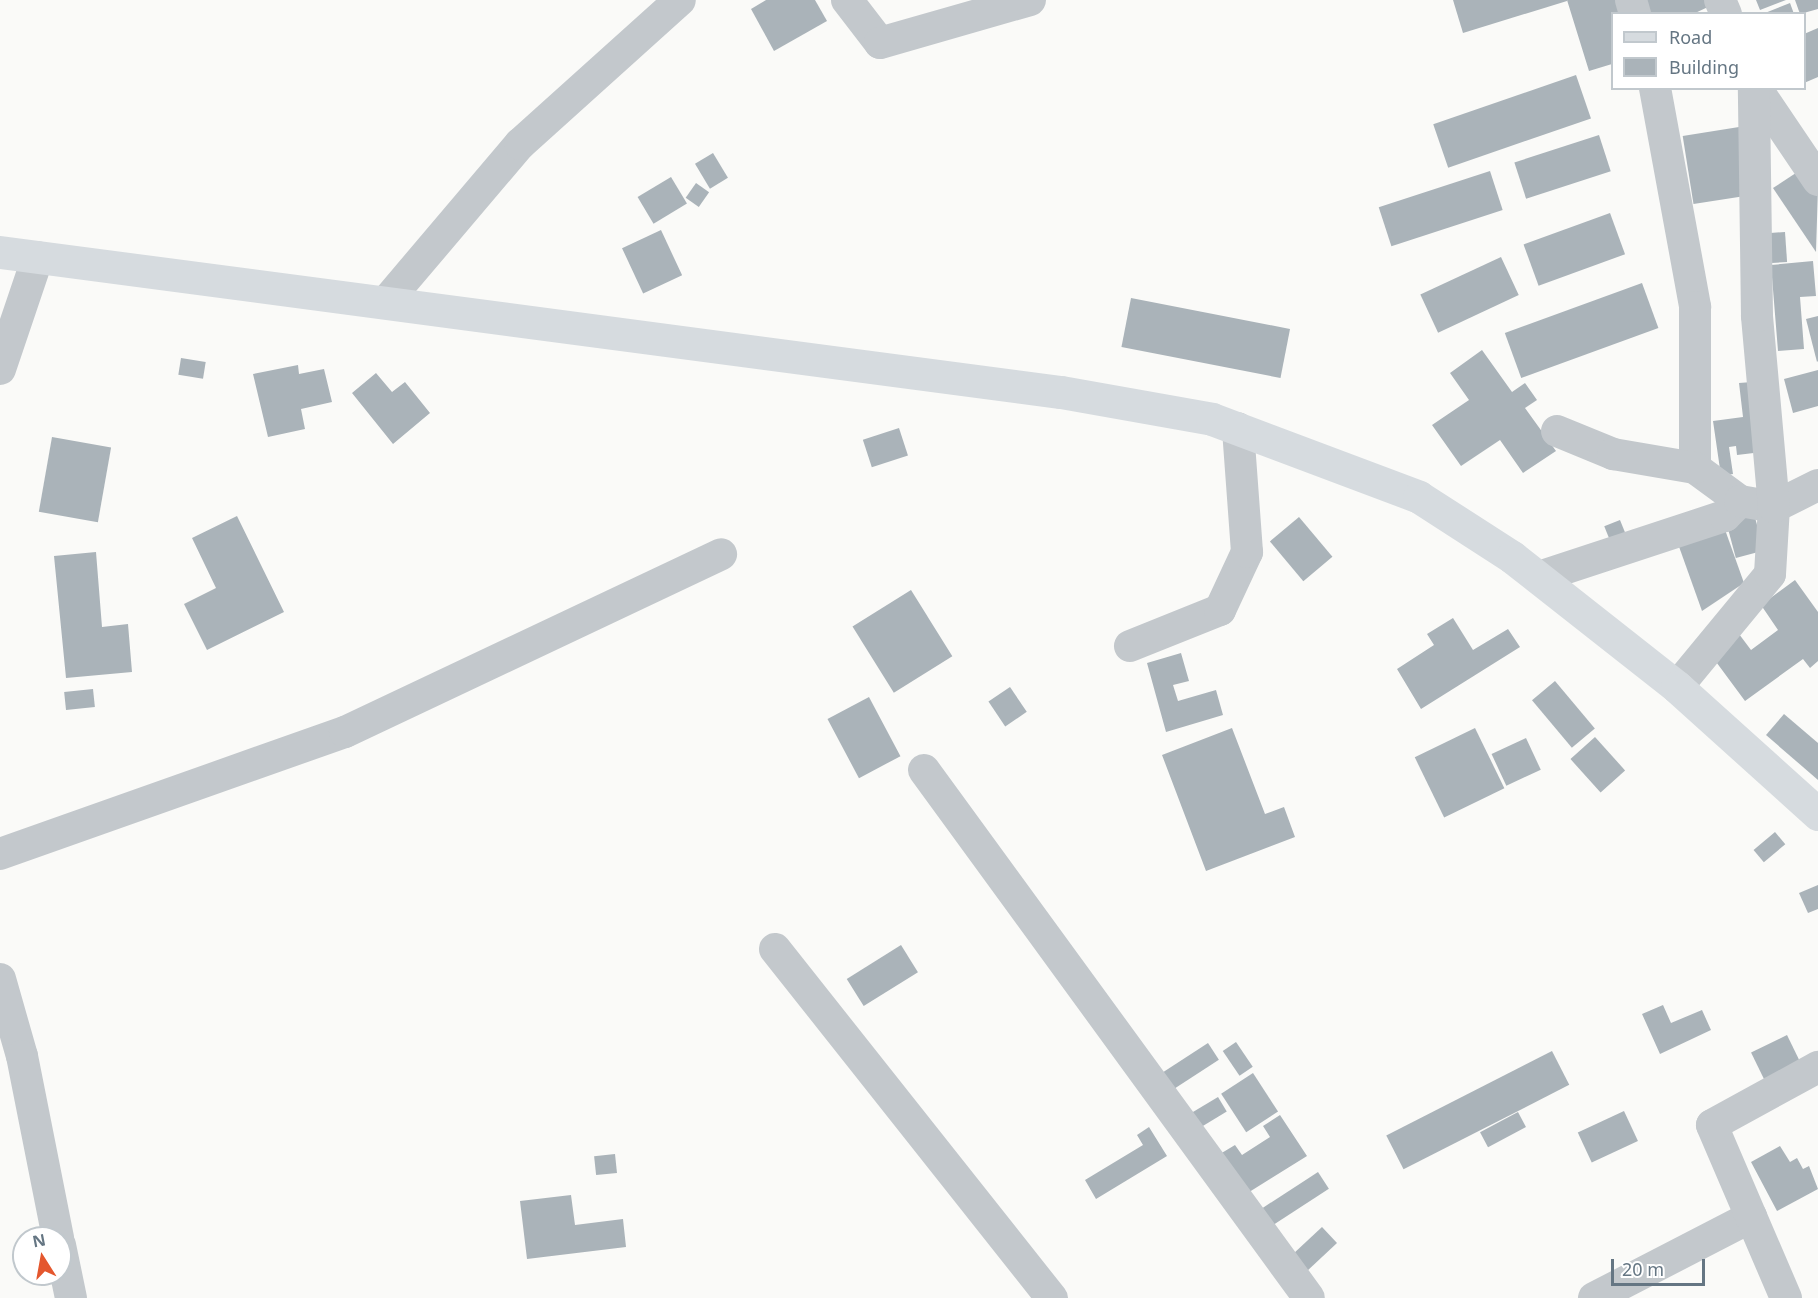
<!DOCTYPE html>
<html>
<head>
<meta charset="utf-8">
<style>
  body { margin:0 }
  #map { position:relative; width:1818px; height:1298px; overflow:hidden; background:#fafaf8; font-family:"Noto Sans",sans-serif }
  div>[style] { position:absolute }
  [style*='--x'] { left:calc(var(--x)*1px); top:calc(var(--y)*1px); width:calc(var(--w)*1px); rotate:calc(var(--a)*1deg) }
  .building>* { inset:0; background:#aab3b9; transform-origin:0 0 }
  .street>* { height:32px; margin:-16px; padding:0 16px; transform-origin:16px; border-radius:16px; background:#c3c8cc }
  .secondary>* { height:33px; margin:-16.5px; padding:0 16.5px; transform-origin:16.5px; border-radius:16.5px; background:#d6dbdf }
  span { translate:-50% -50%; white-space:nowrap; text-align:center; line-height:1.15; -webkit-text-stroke:6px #fff; paint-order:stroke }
  .legend { position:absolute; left:1611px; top:12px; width:195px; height:78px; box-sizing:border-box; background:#fff; border:2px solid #c1c8cd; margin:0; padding:8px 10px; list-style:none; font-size:18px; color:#657683 }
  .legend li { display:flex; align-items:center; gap:12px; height:30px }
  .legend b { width:30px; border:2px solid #c1c8cd }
  .north { position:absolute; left:12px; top:1226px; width:60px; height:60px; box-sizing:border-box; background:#fff; border:2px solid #c1c8cd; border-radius:50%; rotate:349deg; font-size:16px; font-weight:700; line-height:24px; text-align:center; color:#657683 }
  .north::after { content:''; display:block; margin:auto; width:21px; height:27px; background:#e4572e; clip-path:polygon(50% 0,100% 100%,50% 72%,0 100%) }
  .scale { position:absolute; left:1611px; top:1259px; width:94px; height:27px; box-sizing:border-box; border:3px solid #657683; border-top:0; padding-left:8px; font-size:18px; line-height:21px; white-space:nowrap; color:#657683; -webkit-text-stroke:4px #fff; paint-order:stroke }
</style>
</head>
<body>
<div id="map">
  <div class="building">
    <i style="clip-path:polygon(766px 0,815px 0,827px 21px,774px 51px,751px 9px)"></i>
    <i style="clip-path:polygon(1453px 0,1567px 0,1567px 1px,1463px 33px)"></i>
    <i style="clip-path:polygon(1567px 0,1616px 0,1620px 14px,1612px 14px,1612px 64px,1589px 71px)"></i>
    <i style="clip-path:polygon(1640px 0,1705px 0,1708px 7px,1693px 14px,1646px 14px)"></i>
    <i style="clip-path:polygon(1756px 0,1786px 0,1760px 10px)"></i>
    <i style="clip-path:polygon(1795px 0,1818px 0,1818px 9px,1800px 14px)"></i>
    <i style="clip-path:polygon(1790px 3px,1794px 14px,1765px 14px,1765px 13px)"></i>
    <i style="clip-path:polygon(1818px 28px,1818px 77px,1804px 83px,1804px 34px)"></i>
    <i style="left:1576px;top:75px;width:46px;height:151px;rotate:71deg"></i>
    <i style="left:1739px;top:127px;width:69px;height:57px;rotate:81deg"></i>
    <i style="left:1599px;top:135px;width:38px;height:89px;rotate:72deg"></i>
    <i style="left:713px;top:153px;width:29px;height:21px;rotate:59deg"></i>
    <i style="clip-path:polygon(1805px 167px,1818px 187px,1816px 252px,1773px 188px)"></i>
    <i style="left:1490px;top:171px;width:41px;height:117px;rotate:72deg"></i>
    <i style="left:671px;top:177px;width:31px;height:39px;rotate:59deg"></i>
    <i style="left:696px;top:183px;width:16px;height:18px;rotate:35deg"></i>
    <i style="left:1610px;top:213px;width:44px;height:92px;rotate:70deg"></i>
    <i style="left:661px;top:230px;width:50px;height:43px;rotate:65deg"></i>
    <i style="left:1785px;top:232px;width:30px;height:15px;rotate:86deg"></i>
    <i style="left:1501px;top:257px;width:42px;height:89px;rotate:65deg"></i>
    <i style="clip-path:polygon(1813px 261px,1816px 296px,1800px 297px,1804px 349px,1778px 351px,1771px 265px)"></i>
    <i style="left:1642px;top:283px;width:48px;height:146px;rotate:70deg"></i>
    <i style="left:1131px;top:298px;width:162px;height:50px;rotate:11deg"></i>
    <i style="clip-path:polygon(1818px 316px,1818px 361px,1817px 362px,1806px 319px)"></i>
    <i style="clip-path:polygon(1482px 350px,1512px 392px,1525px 383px,1537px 400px,1525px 408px,1556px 451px,1523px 473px,1500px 440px,1461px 466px,1432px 425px,1469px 400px,1450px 373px)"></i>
    <i style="left:181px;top:358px;width:25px;height:17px;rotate:9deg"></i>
    <i style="clip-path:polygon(298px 365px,299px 374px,324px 369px,332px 402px,301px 409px,305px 429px,268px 437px,253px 374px)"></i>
    <i style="clip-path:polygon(1818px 370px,1818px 406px,1793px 413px,1784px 379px)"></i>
    <i style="clip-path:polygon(376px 373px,392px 392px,405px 382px,430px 413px,393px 444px,352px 393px)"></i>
    <i style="clip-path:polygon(1752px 382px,1762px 452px,1737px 455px,1736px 446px,1729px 447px,1733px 474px,1721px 476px,1713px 421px,1743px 417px,1739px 383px)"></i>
    <i style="left:899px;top:428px;width:29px;height:38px;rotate:72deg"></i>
    <i style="left:52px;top:437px;width:60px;height:76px;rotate:10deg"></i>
    <i style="left:1753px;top:510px;width:42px;height:29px;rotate:75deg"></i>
    <i style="clip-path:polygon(237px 516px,284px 612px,207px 650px,184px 604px,216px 588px,192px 538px)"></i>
    <i style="left:1299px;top:517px;width:52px;height:38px;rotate:50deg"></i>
    <i style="left:1620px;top:520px;width:24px;height:17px;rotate:68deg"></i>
    <i style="clip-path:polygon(1723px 524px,1744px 583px,1702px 611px,1677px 541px)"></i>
    <i style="clip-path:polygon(96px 552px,102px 627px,128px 624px,132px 672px,66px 678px,54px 556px)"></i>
    <i style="clip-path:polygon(1795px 580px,1818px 612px,1818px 661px,1810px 668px,1803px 659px,1745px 701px,1711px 655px,1739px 634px,1751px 650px,1778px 630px,1761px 605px)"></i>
    <i style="left:911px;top:590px;width:78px;height:69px;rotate:58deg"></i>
    <i style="clip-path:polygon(1453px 618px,1473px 650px,1508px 629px,1520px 647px,1421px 709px,1397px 669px,1434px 645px,1427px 634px)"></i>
    <i style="clip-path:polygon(1181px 653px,1189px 681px,1173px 685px,1178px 701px,1216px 690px,1223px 715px,1166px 732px,1147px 663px)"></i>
    <i style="left:1555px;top:681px;width:62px;height:30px;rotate:50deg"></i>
    <i style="left:1010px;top:687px;width:30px;height:26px;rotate:56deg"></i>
    <i style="left:93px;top:689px;width:18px;height:29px;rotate:84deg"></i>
    <i style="left:869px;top:697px;width:67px;height:47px;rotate:62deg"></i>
    <i style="clip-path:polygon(1784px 714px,1818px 743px,1818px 780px,1766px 735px)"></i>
    <i style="clip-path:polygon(1232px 728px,1265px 814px,1284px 807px,1295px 837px,1206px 871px,1162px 755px)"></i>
    <i style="left:1475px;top:728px;width:67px;height:67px;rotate:64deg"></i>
    <i style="left:1595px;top:737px;width:45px;height:33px;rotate:48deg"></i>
    <i style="left:1526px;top:738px;width:35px;height:38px;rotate:65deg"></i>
    <i style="left:1775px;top:832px;width:16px;height:28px;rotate:50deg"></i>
    <i style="clip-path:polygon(1818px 885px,1818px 909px,1808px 913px,1799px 893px)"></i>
    <i style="left:901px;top:945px;width:32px;height:64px;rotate:58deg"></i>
    <i style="clip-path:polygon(1663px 1005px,1671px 1023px,1702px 1010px,1711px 1030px,1660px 1054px,1642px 1014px)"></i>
    <i style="left:1787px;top:1035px;width:32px;height:40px;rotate:64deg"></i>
    <i style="left:1236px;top:1042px;width:30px;height:16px;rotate:56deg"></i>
    <i style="left:1208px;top:1043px;width:20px;height:61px;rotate:57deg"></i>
    <i style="left:1552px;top:1051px;width:38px;height:186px;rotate:63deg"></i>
    <i style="left:1253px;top:1073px;width:46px;height:38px;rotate:57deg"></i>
    <i style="left:1218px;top:1097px;width:17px;height:38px;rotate:59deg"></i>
    <i style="left:1624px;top:1111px;width:33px;height:51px;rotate:65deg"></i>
    <i style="left:1518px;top:1112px;width:17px;height:43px;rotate:62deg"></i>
    <i style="clip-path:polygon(1280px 1115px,1307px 1156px,1246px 1194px,1220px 1154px,1235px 1145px,1242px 1155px,1270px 1137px,1263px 1126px)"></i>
    <i style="clip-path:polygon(1149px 1127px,1167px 1156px,1096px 1199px,1085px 1180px,1143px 1145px,1137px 1135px)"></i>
    <i style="clip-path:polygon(1780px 1146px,1790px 1162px,1797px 1158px,1803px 1169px,1809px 1166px,1818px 1189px,1777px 1211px,1751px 1162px)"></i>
    <i style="left:615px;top:1154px;width:19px;height:21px;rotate:84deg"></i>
    <i style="left:1318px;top:1172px;width:20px;height:66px;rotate:57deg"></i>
    <i style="clip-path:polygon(571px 1195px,575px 1225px,623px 1219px,626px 1247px,527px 1259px,520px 1201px)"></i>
    <i style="left:1322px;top:1227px;width:22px;height:48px;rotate:47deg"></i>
  </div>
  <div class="street">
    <i style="--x:847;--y:0;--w:54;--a:52.5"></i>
    <i style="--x:880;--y:43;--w:156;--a:-16"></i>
    <i style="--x:1631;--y:0;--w:15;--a:74"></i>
    <i style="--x:1720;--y:0;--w:15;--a:67"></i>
    <i style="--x:1655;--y:88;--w:223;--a:79.6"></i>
    <i style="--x:1695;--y:307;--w:161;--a:90"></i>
    <i style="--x:1695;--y:468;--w:56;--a:36.3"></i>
    <i style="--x:1756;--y:88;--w:111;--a:56"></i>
    <i style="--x:385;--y:303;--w:209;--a:-49.7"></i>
    <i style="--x:520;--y:144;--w:215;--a:-42"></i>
    <i style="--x:0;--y:369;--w:118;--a:-71.3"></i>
    <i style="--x:1557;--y:431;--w:61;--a:22.3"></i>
    <i style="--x:1613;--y:454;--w:83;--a:9.7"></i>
    <i style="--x:1539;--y:577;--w:196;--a:-18.2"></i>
    <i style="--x:1725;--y:516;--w:21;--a:-45"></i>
    <i style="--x:1740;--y:501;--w:35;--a:10"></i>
    <i style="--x:1774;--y:507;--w:49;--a:-26.6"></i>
    <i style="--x:1130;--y:646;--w:97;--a:-21.8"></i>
    <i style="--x:1220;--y:610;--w:64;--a:-65"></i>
    <i style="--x:1247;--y:552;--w:124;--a:-94.2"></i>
    <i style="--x:1677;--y:687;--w:146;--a:-50.5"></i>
    <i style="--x:1770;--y:574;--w:67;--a:-86.6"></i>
    <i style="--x:1774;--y:507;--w:192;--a:-95.1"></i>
    <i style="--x:1757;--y:316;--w:228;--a:-90.8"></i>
    <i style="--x:924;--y:770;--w:653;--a:53.9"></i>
    <i style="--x:0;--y:854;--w:366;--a:-19.5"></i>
    <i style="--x:345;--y:732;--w:416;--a:-25.3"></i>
    <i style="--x:775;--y:949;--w:446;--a:51.6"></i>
    <i style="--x:0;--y:979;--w:80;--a:74.1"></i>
    <i style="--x:22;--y:1056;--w:186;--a:78.8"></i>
    <i style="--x:60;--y:1245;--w:54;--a:78.3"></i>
    <i style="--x:1594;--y:1298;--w:177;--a:-27.3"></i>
    <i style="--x:1786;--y:1298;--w:188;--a:-113.2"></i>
    <i style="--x:1712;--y:1125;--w:121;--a:-28.7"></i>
  </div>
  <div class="secondary">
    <i style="--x:0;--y:252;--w:1070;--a:7.52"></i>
    <i style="--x:1061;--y:392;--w:153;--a:10.1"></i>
    <i style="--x:1212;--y:419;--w:221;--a:20.6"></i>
    <i style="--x:1419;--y:497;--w:111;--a:32.8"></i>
    <i style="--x:1512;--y:557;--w:210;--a:38.2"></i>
    <i style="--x:1677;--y:687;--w:190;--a:42"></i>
  </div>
  <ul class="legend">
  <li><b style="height:8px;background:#d6dbdf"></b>Road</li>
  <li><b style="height:16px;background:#aab3b9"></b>Building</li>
  </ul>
  <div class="north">N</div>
  <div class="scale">20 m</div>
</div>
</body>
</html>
